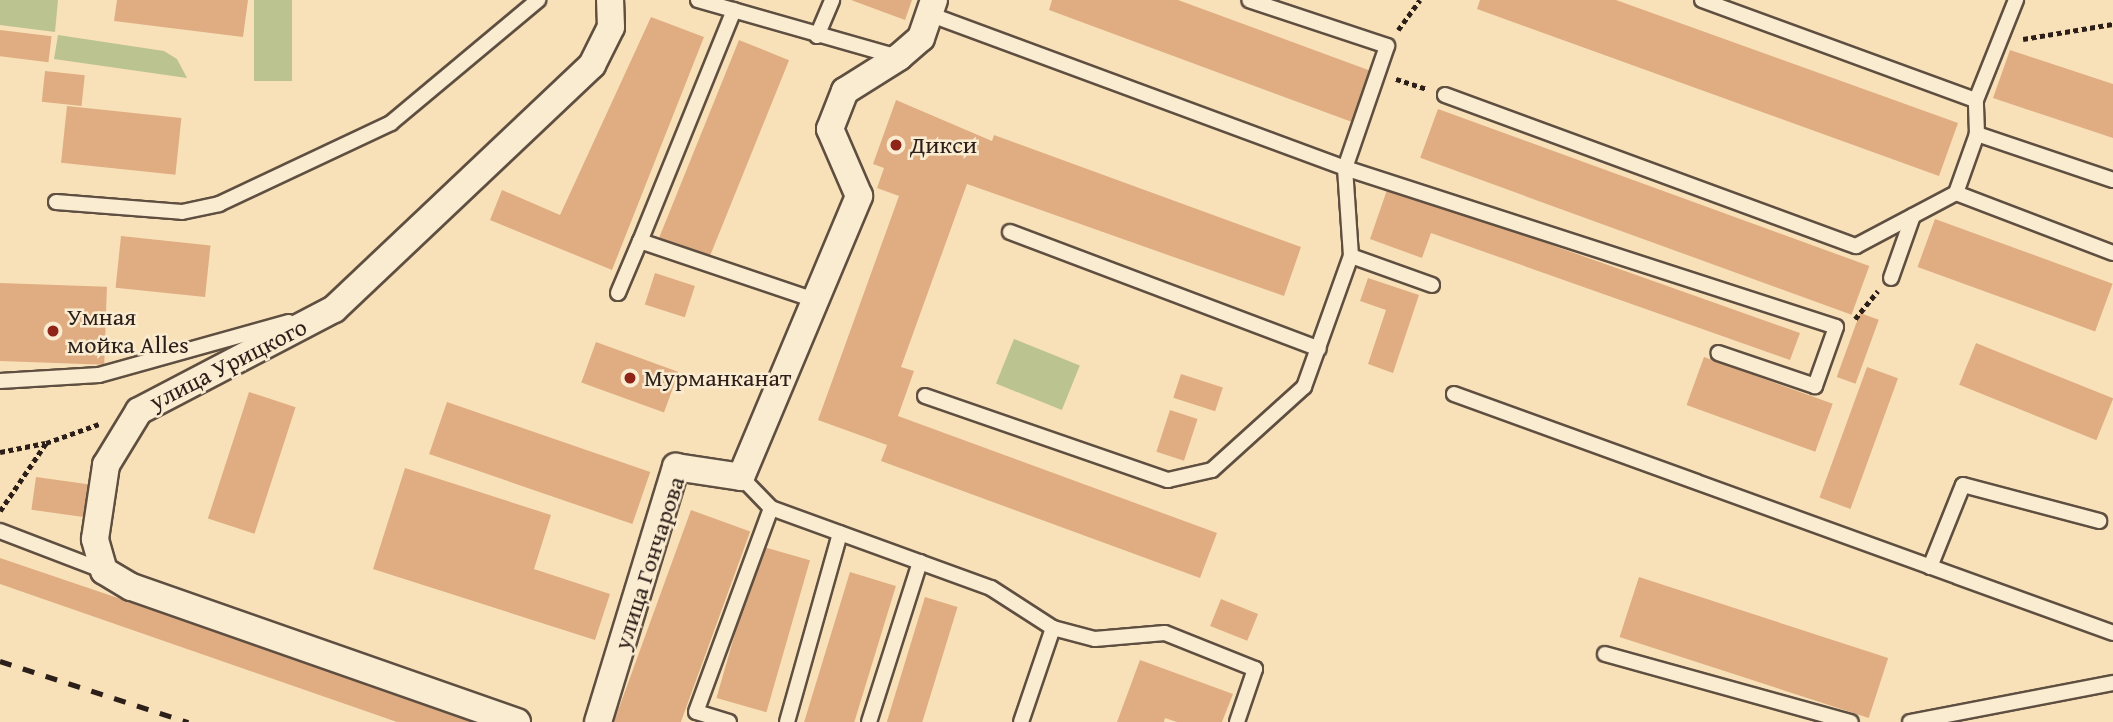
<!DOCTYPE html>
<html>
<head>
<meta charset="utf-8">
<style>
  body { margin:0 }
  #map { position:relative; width:2113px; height:722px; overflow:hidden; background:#f8e1b8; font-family:"Gentium Book Plus",serif }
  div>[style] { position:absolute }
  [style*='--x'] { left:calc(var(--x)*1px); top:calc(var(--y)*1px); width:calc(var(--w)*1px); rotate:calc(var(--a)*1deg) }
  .green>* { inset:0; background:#bbc390; transform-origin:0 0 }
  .building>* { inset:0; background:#e0ad82; transform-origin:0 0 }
  .path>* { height:4.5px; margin-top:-2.25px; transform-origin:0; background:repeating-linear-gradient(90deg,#2c1e19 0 5px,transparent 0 8.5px) }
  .roads { filter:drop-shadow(2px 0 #5f4f41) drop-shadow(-2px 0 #5f4f41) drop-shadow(0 2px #5f4f41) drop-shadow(0 -2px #5f4f41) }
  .service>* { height:14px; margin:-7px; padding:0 7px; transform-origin:7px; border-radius:7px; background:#faecd1 }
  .minor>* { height:26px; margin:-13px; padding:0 13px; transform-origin:13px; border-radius:13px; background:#faecd1 }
  .rail>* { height:5px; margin-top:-2.5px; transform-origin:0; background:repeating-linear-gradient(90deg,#2c1e19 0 12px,transparent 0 24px) }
  .dots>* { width:19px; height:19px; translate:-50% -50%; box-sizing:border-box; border:4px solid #faecd1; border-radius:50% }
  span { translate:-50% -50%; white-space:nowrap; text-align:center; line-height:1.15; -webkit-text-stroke:5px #faecd1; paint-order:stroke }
  .poi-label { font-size:24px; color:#2c1e19 }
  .left { translate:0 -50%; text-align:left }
  .street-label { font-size:24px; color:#2c1e19 }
</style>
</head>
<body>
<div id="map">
  <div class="green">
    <i style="clip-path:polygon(0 0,58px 0,55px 32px,0 25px)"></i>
    <i style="left:254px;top:0;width:38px;height:81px"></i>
    <i style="clip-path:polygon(58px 35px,164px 51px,177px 59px,187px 78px,54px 59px)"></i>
    <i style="left:1014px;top:339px;width:71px;height:48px;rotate:22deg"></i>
  </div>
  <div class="building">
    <i style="clip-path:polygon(117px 0,248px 0,243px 37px,114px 21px)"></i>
    <i style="clip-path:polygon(851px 0,912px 0,905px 20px)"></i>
    <i style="clip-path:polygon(1052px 0,1178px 0,1371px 71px,1352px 122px,1049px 10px)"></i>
    <i style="clip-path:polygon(1480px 0,1616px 0,1958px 123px,1939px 176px,1477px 9px)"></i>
    <i style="clip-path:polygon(651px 17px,704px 37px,612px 270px,490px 220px,502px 190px,560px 215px)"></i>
    <i style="left:0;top:30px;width:52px;height:26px;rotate:7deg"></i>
    <i style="left:739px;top:40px;width:54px;height:213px;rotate:22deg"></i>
    <i style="clip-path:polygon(2010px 50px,2113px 84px,2113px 138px,1993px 98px)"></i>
    <i style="left:45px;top:71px;width:40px;height:31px;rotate:6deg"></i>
    <i style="clip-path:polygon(896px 100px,992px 141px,994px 135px,1301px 247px,1284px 296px,967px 184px,901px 367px,914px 371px,898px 416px,1217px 533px,1200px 578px,881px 461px,887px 445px,818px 420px,899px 196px,877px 188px,884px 168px,873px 164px)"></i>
    <i style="left:67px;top:106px;width:115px;height:57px;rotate:6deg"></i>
    <i style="left:1438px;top:109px;width:459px;height:52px;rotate:20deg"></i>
    <i style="clip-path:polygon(1388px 187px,1800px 333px,1790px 360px,1431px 233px,1422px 258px,1370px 239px)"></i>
    <i style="left:1935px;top:219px;width:189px;height:51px;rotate:20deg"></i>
    <i style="left:121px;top:236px;width:90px;height:52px;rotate:6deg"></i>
    <i style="left:655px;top:273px;width:42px;height:33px;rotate:18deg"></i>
    <i style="clip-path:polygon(1368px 278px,1419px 295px,1393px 373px,1368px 364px,1386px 310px,1360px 301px)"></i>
    <i style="left:0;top:283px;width:107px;height:78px;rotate:2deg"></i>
    <i style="left:1860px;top:313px;width:20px;height:68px;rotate:20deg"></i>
    <i style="left:596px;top:342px;width:88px;height:43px;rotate:20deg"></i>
    <i style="left:1976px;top:343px;width:148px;height:45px;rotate:22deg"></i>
    <i style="left:1704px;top:357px;width:137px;height:51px;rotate:20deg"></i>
    <i style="left:1867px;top:367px;width:33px;height:139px;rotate:20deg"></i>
    <i style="left:1181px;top:374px;width:44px;height:25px;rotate:18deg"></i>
    <i style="left:249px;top:392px;width:49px;height:133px;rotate:18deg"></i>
    <i style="left:447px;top:402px;width:215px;height:55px;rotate:19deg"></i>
    <i style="left:1170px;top:410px;width:29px;height:44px;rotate:18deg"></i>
    <i style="clip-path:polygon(405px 468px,551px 515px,534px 569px,610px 594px,595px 640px,373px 569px)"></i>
    <i style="left:36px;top:477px;width:58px;height:33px;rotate:8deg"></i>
    <i style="left:691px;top:510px;width:63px;height:225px;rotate:20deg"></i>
    <i style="left:760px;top:546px;width:52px;height:158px;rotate:16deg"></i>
    <i style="clip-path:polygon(0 558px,112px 596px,473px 722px,397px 722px,0 584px)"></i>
    <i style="left:850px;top:572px;width:48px;height:157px;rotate:17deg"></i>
    <i style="left:1639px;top:577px;width:262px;height:63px;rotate:18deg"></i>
    <i style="left:925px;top:597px;width:34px;height:131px;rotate:17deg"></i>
    <i style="left:1221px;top:599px;width:40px;height:29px;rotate:22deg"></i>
    <i style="clip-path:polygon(1140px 660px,1233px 694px,1222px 722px,1177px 722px,1165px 718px,1164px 722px,1117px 722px)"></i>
  </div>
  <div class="path">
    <i style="--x:1398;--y:30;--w:37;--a:-54"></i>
    <i style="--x:2023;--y:39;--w:91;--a:-9.5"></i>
    <i style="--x:1396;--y:79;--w:33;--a:18"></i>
    <i style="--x:1855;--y:319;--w:36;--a:-51"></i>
    <i style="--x:0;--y:452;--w:46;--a:-11.3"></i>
    <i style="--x:0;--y:511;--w:82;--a:-55.9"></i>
    <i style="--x:46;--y:443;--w:56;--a:-19.7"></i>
  </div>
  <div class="roads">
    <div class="service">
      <i style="--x:698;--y:0;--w:208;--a:15.9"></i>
      <i style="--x:1702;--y:0;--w:292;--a:20.1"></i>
      <i style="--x:734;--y:10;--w:249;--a:112.1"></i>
      <i style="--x:640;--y:241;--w:187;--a:18.7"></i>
      <i style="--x:929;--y:14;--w:444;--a:20.3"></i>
      <i style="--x:1345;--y:168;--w:516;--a:17.94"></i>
      <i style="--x:1836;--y:327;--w:63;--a:109.6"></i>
      <i style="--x:1815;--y:386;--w:102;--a:-161.2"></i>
      <i style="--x:817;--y:36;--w:39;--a:-67"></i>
      <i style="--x:1445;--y:95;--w:438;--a:20.2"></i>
      <i style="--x:1856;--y:246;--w:113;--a:-27.9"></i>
      <i style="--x:1977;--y:134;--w:34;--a:-92"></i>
      <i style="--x:1976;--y:100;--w:108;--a:-68.2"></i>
      <i style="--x:2113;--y:180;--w:144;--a:-161.3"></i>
      <i style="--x:1977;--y:134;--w:63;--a:109.6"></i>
      <i style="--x:1956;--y:193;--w:168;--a:20.9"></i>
      <i style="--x:56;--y:202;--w:126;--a:4.5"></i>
      <i style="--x:182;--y:212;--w:38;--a:-12"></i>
      <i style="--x:219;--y:204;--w:190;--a:-25.2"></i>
      <i style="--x:391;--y:123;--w:192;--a:-39.9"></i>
      <i style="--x:1010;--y:232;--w:330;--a:20.7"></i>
      <i style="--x:1351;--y:256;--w:86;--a:19.7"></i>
      <i style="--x:1891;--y:278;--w:66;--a:-70.5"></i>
      <i style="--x:618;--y:293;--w:56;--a:-67.1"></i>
      <i style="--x:0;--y:381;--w:99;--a:-3.5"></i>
      <i style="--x:99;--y:375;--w:197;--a:-15.6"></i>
      <i style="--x:1454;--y:394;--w:701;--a:19.93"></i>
      <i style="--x:925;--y:396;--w:257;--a:19.1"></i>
      <i style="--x:1168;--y:480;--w:45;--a:-12.8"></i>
      <i style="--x:1212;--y:470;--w:124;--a:-42.1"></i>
      <i style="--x:1304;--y:387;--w:139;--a:-70.3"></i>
      <i style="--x:1351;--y:256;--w:88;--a:-93.9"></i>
      <i style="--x:1345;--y:168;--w:129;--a:-71"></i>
      <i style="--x:1387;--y:46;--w:145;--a:-161.6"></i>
      <i style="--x:741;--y:477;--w:43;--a:45.9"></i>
      <i style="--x:771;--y:508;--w:234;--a:20"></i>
      <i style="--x:991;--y:588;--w:74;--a:32.8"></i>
      <i style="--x:1053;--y:628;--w:99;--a:108.8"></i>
      <i style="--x:0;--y:531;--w:111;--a:21"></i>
      <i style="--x:1930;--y:567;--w:88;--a:-68.1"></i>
      <i style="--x:1963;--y:485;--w:141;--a:14.8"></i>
      <i style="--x:1053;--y:628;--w:43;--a:14.7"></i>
      <i style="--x:1095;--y:639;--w:70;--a:-4.9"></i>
      <i style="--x:1165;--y:633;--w:97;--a:21.8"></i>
      <i style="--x:1255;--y:669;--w:56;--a:108.8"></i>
      <i style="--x:1605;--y:654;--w:255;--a:15.5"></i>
      <i style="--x:729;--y:722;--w:34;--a:-163"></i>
      <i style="--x:696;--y:712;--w:217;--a:-69.8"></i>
      <i style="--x:787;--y:722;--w:196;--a:-74.3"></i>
      <i style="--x:869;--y:722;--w:168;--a:-72.3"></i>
      <i style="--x:1910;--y:722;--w:207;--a:-10.9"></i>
    </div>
    <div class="minor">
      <i style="--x:517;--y:722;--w:409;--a:-160.7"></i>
      <i style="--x:131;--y:587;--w:31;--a:-149"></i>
      <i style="--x:104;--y:571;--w:33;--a:-106"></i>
      <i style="--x:95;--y:539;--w:75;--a:-81.5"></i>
      <i style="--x:106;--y:465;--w:63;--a:-58.6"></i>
      <i style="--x:139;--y:411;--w:220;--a:-27.6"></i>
      <i style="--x:334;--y:309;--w:355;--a:-43.4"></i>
      <i style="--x:592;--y:65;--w:42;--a:-63.4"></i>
      <i style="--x:611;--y:27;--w:27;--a:-92"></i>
      <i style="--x:598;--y:722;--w:267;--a:-73"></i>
      <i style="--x:676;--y:467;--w:66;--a:8.7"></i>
      <i style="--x:741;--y:477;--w:305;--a:-67.2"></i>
      <i style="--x:859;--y:196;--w:73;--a:-113.4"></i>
      <i style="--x:830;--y:129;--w:41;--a:-68.5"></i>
      <i style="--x:845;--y:91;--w:64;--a:-32.2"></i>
      <i style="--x:899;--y:57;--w:29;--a:-41"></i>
      <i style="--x:921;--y:38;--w:40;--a:-71.1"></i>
    </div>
  </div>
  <div class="rail">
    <i style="--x:0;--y:661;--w:198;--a:18"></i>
  </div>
  <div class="dots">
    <i style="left:896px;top:145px;background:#8f2418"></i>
    <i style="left:53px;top:331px;background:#8f2418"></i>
    <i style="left:630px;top:378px;background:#8f2418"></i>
  </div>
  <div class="poi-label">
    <span class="left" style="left:910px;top:145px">Дикси</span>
    <span class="left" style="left:67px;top:331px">Умная<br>мойка Alles</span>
    <span class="left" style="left:644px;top:378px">Мурманканат</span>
  </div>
  <div class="street-label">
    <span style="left:228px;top:364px;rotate:-27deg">улица Урицкого</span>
    <span style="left:649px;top:563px;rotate:-72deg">улица Гончарова</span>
  </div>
</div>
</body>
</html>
